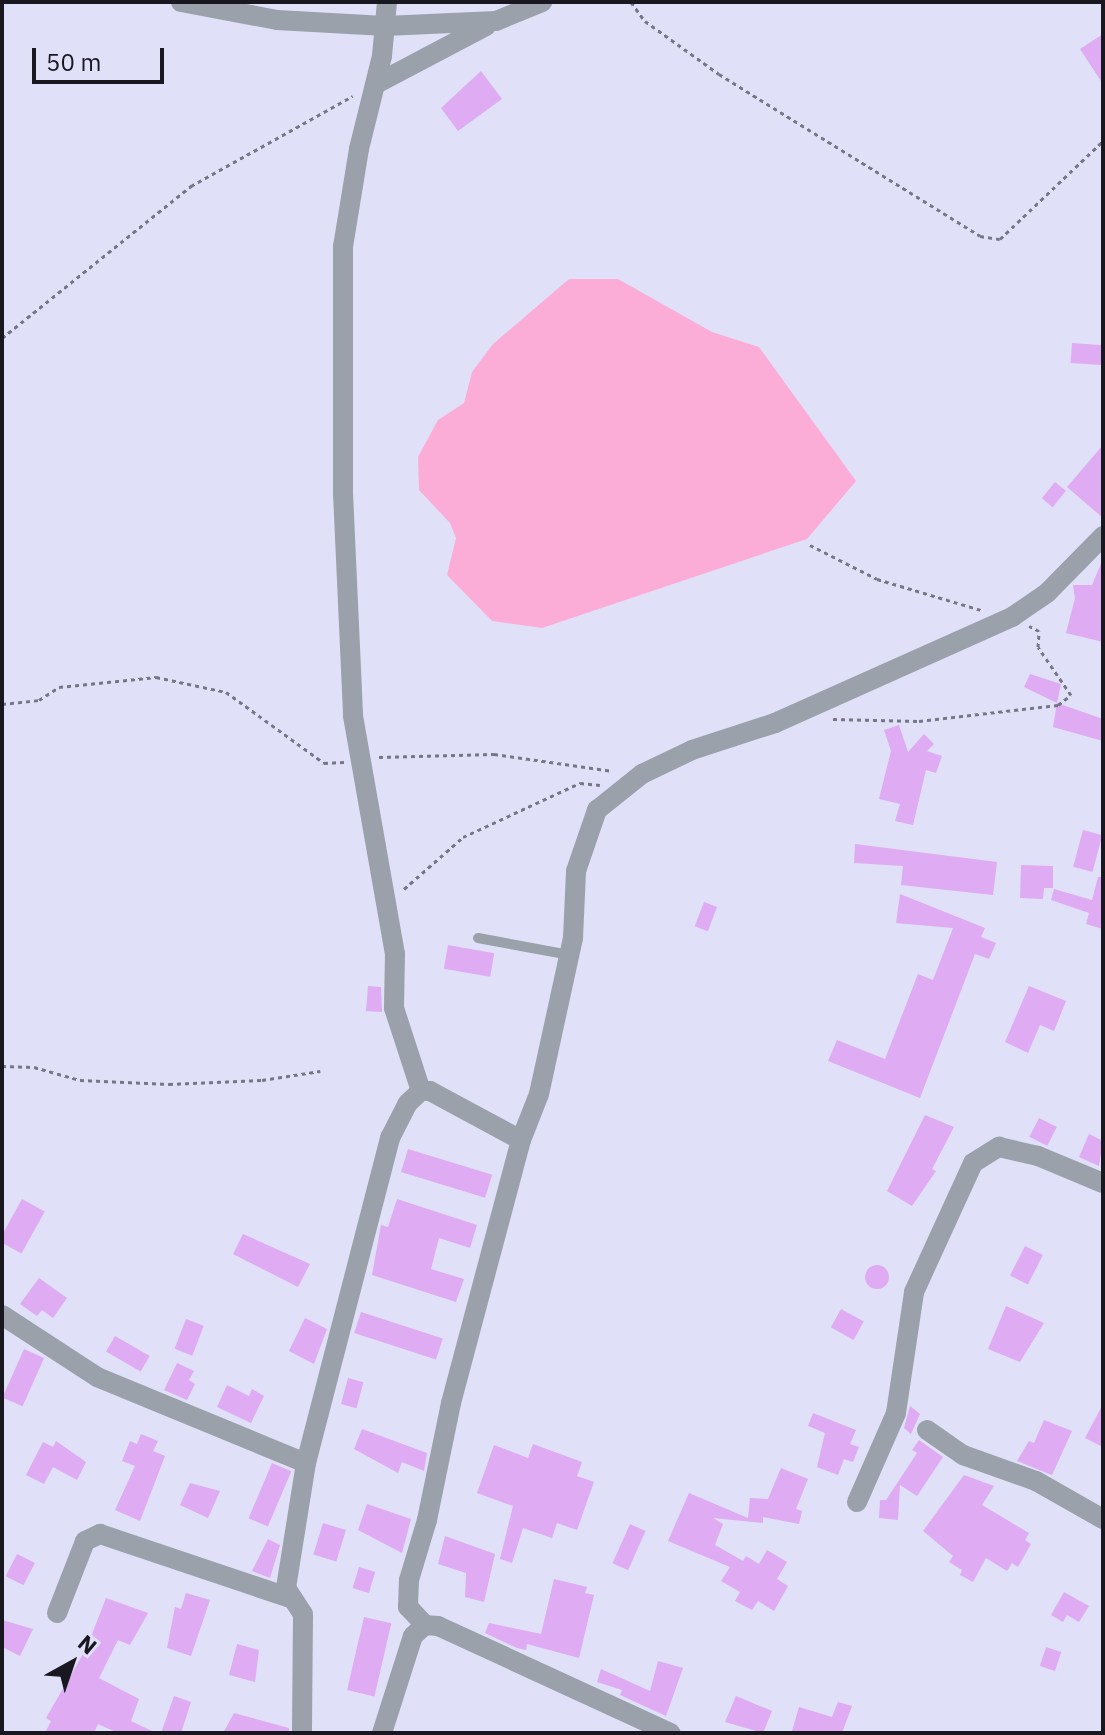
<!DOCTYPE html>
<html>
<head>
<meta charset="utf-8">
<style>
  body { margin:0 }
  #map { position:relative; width:1105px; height:1735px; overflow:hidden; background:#e0e0f9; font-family:"IBM Plex Sans",sans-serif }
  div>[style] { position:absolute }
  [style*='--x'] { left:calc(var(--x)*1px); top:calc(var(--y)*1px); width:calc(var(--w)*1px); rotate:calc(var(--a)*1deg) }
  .green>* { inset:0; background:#fbadd7 }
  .building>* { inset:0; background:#dfabf2; transform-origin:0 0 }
  .round { border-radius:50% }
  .path>* { height:3px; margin-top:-1.5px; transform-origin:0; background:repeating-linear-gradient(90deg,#767686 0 4px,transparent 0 8px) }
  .lane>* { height:10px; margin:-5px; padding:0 5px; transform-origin:5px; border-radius:5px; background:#9aa1aa }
  .street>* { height:20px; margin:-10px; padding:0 10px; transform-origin:10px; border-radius:10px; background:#9aa1aa }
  span { translate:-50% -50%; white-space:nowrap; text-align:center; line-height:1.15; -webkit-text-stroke:7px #e0e0f9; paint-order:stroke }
  .frame { position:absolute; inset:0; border:4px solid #191821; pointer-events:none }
  .north { position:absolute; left:32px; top:1623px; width:80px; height:80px; -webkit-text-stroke:6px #e0e0f9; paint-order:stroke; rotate:40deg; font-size:22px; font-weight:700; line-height:32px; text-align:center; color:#191821 }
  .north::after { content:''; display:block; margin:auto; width:28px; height:36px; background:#191821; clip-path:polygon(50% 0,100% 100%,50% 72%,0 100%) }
  .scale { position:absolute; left:32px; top:48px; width:132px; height:36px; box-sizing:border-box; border:4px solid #191821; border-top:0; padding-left:10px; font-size:24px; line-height:28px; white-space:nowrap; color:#191821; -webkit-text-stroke:6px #e0e0f9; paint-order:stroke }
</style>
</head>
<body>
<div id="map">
  <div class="green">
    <i style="clip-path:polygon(569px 279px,618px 279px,712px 332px,759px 347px,856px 481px,807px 539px,542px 628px,492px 621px,447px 575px,456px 538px,450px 523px,419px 490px,418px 457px,438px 420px,464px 403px,472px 372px,493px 344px)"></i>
  </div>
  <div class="building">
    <i style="clip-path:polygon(1103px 34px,1103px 84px,1080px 49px)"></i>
    <i style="clip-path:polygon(481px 71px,502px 99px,458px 131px,441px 108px)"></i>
    <i style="left:1072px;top:343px;width:31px;height:20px;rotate:4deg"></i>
    <i style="clip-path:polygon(1103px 445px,1103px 518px,1067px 487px)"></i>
    <i style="left:1055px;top:482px;width:14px;height:21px;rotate:39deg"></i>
    <i style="clip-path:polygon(1103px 559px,1103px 642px,1066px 633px,1075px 598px,1073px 585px,1092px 585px)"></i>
    <i style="clip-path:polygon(1030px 674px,1061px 684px,1057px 703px,1103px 719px,1103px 741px,1053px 727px,1057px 703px,1024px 687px)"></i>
    <i style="clip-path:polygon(899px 725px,908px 752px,924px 734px,934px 744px,927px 751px,942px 756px,936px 773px,926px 770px,913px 825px,895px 821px,900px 804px,879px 799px,891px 751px,884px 730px)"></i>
    <i style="left:1083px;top:830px;width:20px;height:38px;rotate:15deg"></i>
    <i style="clip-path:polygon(855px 844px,997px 862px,993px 895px,901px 885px,903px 866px,854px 863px)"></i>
    <i style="clip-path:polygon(1021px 865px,1053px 866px,1053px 888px,1044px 888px,1043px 899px,1020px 898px)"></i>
    <i style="clip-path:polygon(1098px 877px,1103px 877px,1103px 929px,1086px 924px,1089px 913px,1051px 900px,1054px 889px,1092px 900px)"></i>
    <i style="clip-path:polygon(900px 894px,985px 928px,981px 937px,996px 943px,989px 959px,975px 954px,920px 1098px,828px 1061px,837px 1040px,885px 1059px,918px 974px,933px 980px,953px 928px,896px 923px)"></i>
    <i style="left:704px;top:902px;width:14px;height:26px;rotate:21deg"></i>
    <i style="left:448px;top:945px;width:47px;height:24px;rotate:10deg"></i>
    <i style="clip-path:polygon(368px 986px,381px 987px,382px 1012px,366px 1011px)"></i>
    <i style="clip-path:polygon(1029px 986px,1066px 1001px,1054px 1031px,1040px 1025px,1028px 1053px,1005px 1042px)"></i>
    <i style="clip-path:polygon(925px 1115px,954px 1127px,932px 1169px,936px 1171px,912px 1206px,887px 1191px)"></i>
    <i style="left:1039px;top:1118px;width:20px;height:21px;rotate:27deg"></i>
    <i style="clip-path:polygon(1089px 1134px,1103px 1141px,1099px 1166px,1079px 1157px)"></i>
    <i style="left:408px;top:1149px;width:88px;height:24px;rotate:17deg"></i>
    <i style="left:22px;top:1199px;width:26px;height:48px;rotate:29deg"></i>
    <i style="clip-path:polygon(397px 1199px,477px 1225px,470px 1248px,439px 1238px,431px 1269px,464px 1279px,456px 1302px,372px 1275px,381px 1225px,388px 1227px)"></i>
    <i style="clip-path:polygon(243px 1234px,310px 1264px,298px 1287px,233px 1254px)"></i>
    <i style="left:1025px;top:1246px;width:20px;height:33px;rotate:27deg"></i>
    <i class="round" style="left:865px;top:1265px;width:24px;height:24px"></i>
    <i style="clip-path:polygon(39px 1278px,67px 1298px,53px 1318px,42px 1310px,37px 1316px,20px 1304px)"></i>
    <i style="clip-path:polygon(1006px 1306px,1044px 1323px,1020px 1362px,988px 1349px)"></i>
    <i style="left:841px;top:1309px;width:26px;height:21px;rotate:29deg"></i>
    <i style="left:361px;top:1312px;width:86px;height:22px;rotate:18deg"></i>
    <i style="clip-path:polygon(305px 1318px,327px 1329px,314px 1364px,289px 1351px)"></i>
    <i style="left:186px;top:1319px;width:19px;height:32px;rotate:21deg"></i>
    <i style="left:115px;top:1336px;width:40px;height:18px;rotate:30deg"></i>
    <i style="left:24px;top:1349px;width:22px;height:53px;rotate:24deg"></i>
    <i style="clip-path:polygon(177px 1363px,194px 1371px,189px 1380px,195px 1384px,187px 1400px,164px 1390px)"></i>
    <i style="left:348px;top:1378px;width:16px;height:27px;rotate:15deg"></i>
    <i style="clip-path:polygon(227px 1385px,249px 1396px,252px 1389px,264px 1396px,251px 1423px,217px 1407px)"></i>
    <i style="clip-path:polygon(1103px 1404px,1103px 1447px,1085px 1438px)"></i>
    <i style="clip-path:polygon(910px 1406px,920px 1414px,911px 1434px,904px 1428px)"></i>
    <i style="clip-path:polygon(813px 1413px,856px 1430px,850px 1444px,859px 1447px,853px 1462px,844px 1459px,838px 1475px,817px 1467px,825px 1433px,808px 1426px)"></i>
    <i style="clip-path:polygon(1044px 1420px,1072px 1431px,1052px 1475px,1017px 1461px,1029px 1441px,1034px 1443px)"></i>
    <i style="clip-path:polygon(362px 1429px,427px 1453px,424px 1471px,402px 1462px,398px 1473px,354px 1449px)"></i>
    <i style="clip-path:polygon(141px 1434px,158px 1441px,153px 1451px,165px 1456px,140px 1521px,115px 1510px,135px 1466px,122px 1461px,130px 1441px,137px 1444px)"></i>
    <i style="clip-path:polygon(919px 1440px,943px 1457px,917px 1496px,900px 1485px,898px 1520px,879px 1518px,880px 1500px,886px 1500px,917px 1453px,912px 1450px)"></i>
    <i style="clip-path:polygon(56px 1441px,86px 1462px,77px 1480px,53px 1467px,44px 1484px,26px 1475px,43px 1442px,53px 1447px)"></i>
    <i style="clip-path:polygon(533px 1444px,582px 1462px,577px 1476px,594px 1482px,577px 1530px,557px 1523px,552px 1538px,523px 1528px,512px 1563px,500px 1559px,513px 1506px,477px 1493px,494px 1445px,528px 1458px)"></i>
    <i style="left:272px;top:1463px;width:21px;height:60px;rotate:23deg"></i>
    <i style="clip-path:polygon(781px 1468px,808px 1479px,796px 1509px,802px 1511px,799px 1524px,763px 1517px,763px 1523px,713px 1518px,723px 1524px,715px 1545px,743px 1561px,746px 1556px,759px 1564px,767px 1550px,787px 1562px,777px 1579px,788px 1586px,774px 1611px,758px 1601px,752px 1610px,735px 1601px,740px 1592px,721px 1581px,730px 1567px,668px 1541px,689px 1493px,748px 1518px,750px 1498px,768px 1499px)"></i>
    <i style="clip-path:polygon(964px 1475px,994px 1486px,982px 1505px,1029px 1533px,1025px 1540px,1031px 1544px,1018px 1567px,1012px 1563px,1007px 1571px,986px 1558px,973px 1582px,960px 1575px,962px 1570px,949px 1562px,953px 1556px,923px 1531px)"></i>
    <i style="clip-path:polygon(190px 1483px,220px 1491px,208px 1518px,180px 1505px)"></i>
    <i style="clip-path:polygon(367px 1504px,411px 1519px,402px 1553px,358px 1530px)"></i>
    <i style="left:323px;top:1523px;width:24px;height:33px;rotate:17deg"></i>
    <i style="left:630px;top:1524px;width:17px;height:43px;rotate:24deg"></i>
    <i style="clip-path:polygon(445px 1536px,495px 1554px,484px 1602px,465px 1597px,466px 1573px,438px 1564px)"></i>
    <i style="clip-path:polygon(268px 1539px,280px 1545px,270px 1578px,252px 1571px)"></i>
    <i style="left:17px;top:1554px;width:20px;height:25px;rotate:27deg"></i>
    <i style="left:359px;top:1567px;width:17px;height:22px;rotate:17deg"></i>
    <i style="clip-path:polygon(554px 1579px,587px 1587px,585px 1593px,594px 1595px,579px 1658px,527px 1644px,526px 1650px,517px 1648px,485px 1633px,489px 1623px,541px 1634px)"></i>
    <i style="clip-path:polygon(1064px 1592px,1089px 1606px,1079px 1622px,1067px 1615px,1063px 1622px,1051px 1615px)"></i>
    <i style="clip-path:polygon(186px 1593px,210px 1600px,191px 1656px,167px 1648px,175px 1607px,181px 1609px)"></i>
    <i style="clip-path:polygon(106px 1598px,148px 1613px,130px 1645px,118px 1640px,99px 1678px,139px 1699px,131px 1721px,156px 1733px,118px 1733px,98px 1724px,94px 1733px,45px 1733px,51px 1721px,46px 1718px,87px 1647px)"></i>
    <i style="left:364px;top:1617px;width:28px;height:75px;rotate:13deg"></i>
    <i style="clip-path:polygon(2px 1620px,33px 1629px,20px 1656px,2px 1647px)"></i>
    <i style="clip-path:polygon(237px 1644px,259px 1650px,255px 1682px,229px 1675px)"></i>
    <i style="left:1046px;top:1647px;width:16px;height:20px;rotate:18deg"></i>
    <i style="clip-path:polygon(658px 1661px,683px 1668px,666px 1716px,620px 1695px,622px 1690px,597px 1682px,601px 1669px,650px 1691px)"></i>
    <i style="clip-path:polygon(174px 1696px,191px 1702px,181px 1733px,161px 1733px)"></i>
    <i style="clip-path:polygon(736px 1696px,772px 1711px,763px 1733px,725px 1722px)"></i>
    <i style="clip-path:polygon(838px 1702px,852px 1706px,842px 1733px,792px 1731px,799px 1707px,832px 1717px)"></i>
    <i style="clip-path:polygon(234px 1713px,289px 1728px,289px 1733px,223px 1733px)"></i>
  </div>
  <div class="path">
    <i style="--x:631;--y:2;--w:24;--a:54"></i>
    <i style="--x:645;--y:21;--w:91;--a:35.6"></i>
    <i style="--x:719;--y:74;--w:307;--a:31.8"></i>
    <i style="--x:980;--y:236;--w:20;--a:9"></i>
    <i style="--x:1000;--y:239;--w:142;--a:-43.6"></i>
    <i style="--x:2;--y:338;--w:243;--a:-38.8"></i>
    <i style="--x:191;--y:186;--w:185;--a:-29.1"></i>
    <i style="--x:810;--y:545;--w:75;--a:26.9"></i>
    <i style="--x:877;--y:579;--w:109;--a:16.6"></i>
    <i style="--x:2;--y:704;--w:37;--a:-6"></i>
    <i style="--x:39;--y:700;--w:24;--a:-33"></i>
    <i style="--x:59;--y:687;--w:98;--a:-5.9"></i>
    <i style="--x:156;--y:677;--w:72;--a:12.1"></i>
    <i style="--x:226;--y:692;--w:121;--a:35.9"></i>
    <i style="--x:324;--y:763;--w:20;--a:-3"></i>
    <i style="--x:833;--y:719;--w:86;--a:1.3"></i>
    <i style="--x:919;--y:721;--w:140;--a:-6.6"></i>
    <i style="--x:1058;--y:705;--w:16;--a:-38"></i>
    <i style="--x:1071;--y:695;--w:58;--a:-124.5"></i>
    <i style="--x:1038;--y:647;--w:16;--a:-86"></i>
    <i style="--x:1039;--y:631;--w:11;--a:-153"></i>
    <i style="--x:379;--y:757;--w:115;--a:-1.5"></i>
    <i style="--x:494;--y:754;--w:120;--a:8.1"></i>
    <i style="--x:404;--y:889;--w:79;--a:-41.4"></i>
    <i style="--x:463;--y:837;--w:129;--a:-24.8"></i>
    <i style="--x:580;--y:783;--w:20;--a:6"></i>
    <i style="--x:2;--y:1066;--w:32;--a:2"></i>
    <i style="--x:34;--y:1067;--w:48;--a:15.8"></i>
    <i style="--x:80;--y:1080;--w:89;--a:2.6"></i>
    <i style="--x:169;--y:1084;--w:93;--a:-2.5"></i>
    <i style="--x:262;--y:1080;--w:59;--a:-8.8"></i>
  </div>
  <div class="lane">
    <i style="--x:478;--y:938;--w:94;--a:10.5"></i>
  </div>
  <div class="street">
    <i style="--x:181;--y:2;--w:98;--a:10.6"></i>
    <i style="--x:277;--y:20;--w:108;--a:3.2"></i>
    <i style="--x:385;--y:26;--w:111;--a:-2.6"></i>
    <i style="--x:496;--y:21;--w:50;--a:-22.4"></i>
    <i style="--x:387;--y:2;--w:54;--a:95.3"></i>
    <i style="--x:382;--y:56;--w:96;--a:103.9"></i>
    <i style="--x:359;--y:149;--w:99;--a:99.3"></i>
    <i style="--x:343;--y:247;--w:246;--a:90"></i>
    <i style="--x:343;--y:493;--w:223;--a:87.4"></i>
    <i style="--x:353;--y:716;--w:242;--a:80"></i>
    <i style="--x:395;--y:954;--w:54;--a:91.1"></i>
    <i style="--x:394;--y:1008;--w:87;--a:72"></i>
    <i style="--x:376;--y:84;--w:124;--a:-27.8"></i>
    <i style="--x:2;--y:1315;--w:113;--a:33.1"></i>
    <i style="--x:97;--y:1377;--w:226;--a:22.4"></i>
    <i style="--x:306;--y:1463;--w:127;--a:99.1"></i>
    <i style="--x:286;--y:1588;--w:31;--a:57"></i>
    <i style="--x:303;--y:1614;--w:119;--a:90.5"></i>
    <i style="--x:927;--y:1430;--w:44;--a:34.8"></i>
    <i style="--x:963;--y:1455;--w:77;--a:19.6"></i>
    <i style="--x:1036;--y:1481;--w:77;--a:29.6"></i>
    <i style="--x:306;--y:1463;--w:336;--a:-75.5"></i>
    <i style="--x:390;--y:1138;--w:39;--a:-63"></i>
    <i style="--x:408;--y:1103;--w:18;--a:-43"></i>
    <i style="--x:421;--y:1091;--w:9;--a:0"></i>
    <i style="--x:430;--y:1091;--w:103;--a:28.3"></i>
    <i style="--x:857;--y:1502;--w:97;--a:-66.3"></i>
    <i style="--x:896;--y:1413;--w:122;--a:-81.5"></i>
    <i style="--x:914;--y:1292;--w:142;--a:-65.4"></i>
    <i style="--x:973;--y:1163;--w:31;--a:-32"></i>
    <i style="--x:999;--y:1147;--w:40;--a:13"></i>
    <i style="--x:1038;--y:1156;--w:70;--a:22.6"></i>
    <i style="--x:57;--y:1613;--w:77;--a:-68.7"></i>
    <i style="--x:85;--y:1541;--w:17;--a:-25"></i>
    <i style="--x:100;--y:1534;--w:200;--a:18.6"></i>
    <i style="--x:425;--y:1625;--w:25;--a:-133"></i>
    <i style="--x:408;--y:1607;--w:27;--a:-88"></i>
    <i style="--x:409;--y:1580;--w:63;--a:-73.3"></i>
    <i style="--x:427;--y:1520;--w:119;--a:-78.4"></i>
    <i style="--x:451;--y:1403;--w:272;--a:-75.1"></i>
    <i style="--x:521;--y:1140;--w:49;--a:-68.6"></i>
    <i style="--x:539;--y:1094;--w:160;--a:-77.7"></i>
    <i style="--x:573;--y:938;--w:67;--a:-87.4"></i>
    <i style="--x:576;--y:871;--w:65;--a:-71"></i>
    <i style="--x:597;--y:810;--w:58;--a:-38.7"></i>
    <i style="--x:642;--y:774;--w:55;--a:-25.6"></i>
    <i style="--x:692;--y:750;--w:87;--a:-18"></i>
    <i style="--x:775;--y:723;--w:260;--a:-24.1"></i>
    <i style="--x:1012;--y:617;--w:42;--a:-34.4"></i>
    <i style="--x:1047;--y:593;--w:80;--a:-45.5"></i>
    <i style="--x:382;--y:1733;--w:102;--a:-72.3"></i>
    <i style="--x:413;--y:1636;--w:16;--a:-43"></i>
    <i style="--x:425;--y:1625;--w:13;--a:4"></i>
    <i style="--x:438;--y:1626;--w:256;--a:24.7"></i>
  </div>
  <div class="frame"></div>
  <div class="north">N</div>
  <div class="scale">50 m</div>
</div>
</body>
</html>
